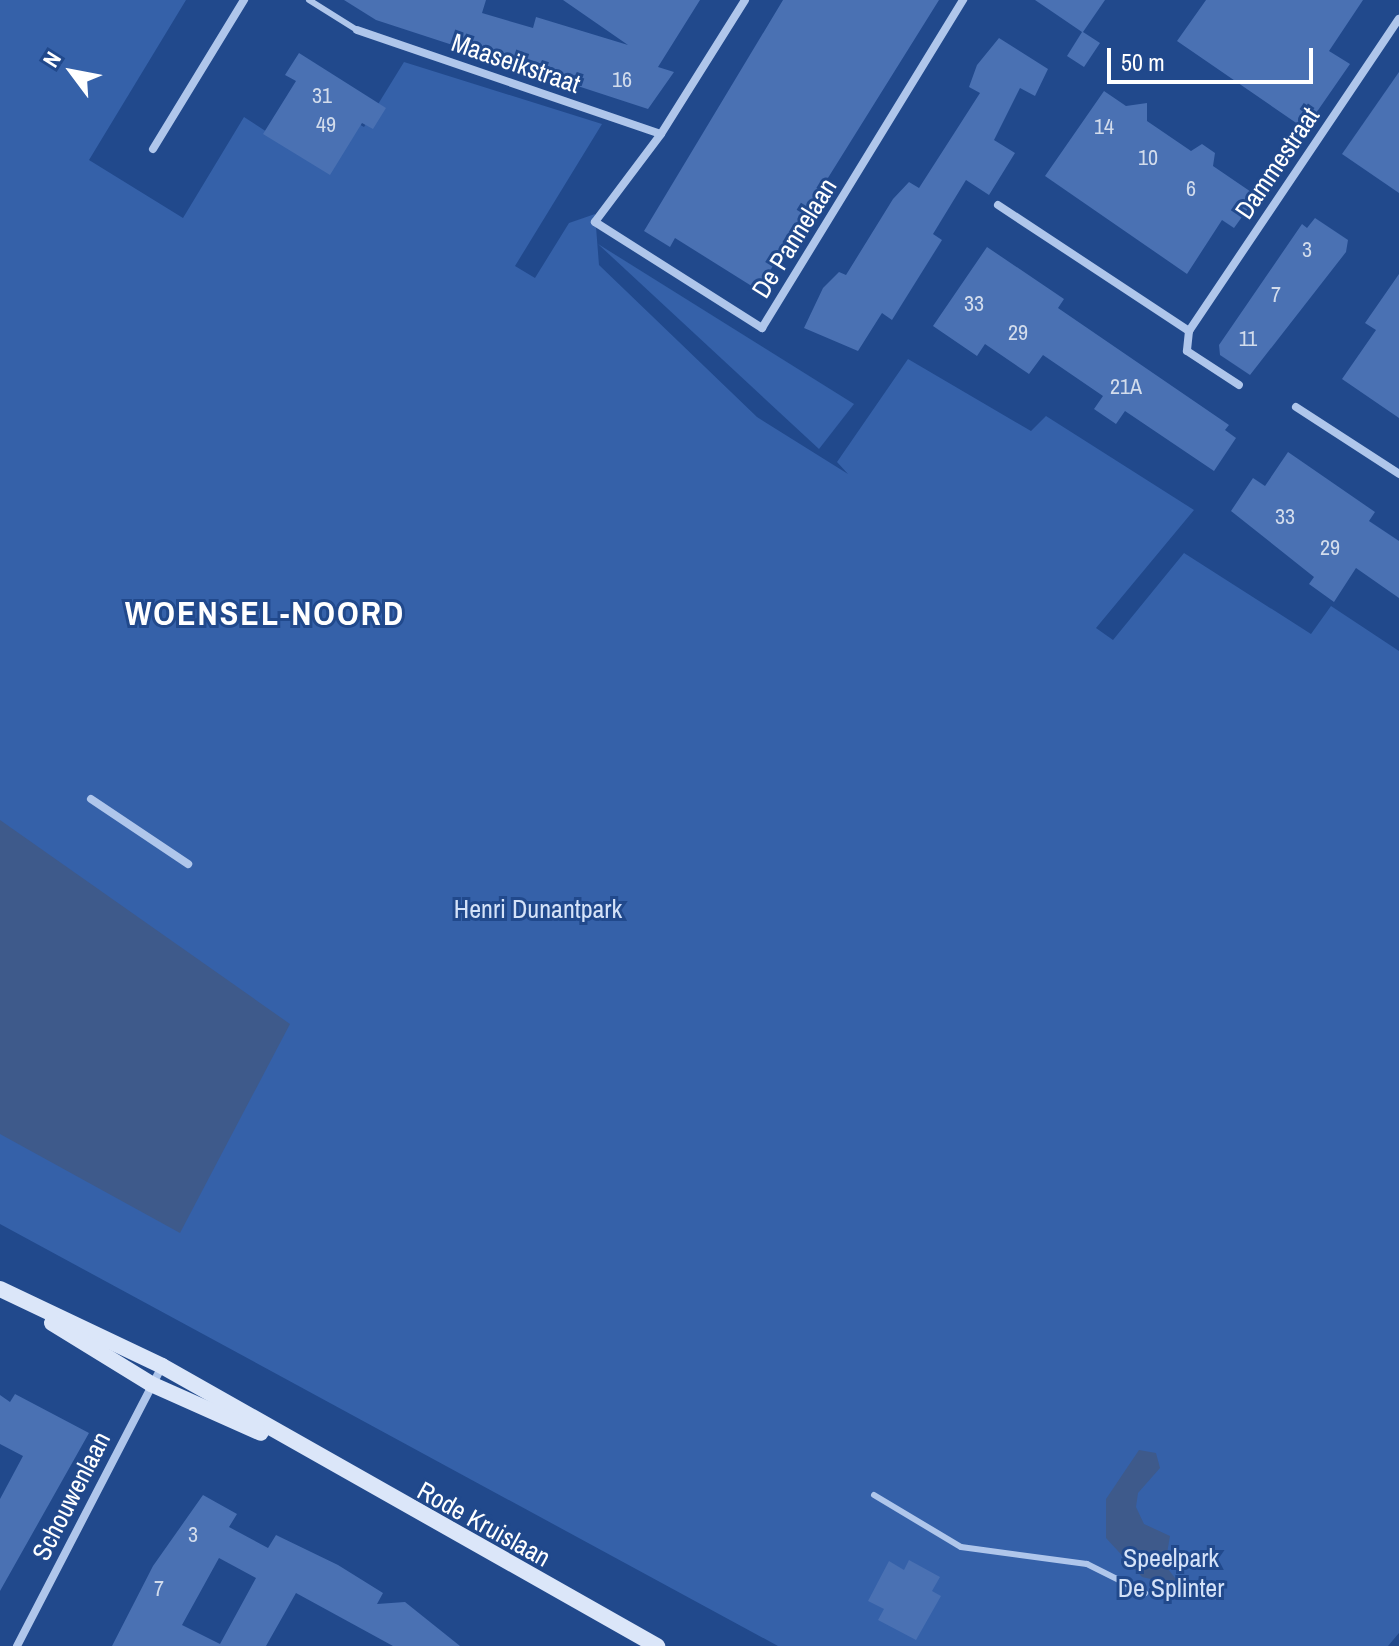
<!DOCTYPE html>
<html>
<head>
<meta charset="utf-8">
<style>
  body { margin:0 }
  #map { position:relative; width:1399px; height:1646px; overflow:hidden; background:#21498c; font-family:"Archivo Narrow",sans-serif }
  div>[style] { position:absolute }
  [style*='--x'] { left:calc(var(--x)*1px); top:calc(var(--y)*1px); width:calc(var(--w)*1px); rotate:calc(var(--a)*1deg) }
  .green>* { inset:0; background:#3561a9 }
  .water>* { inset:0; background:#3e5a8b }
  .building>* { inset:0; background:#4a71b3 }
  .lane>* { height:6px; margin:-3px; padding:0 3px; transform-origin:3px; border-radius:3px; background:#afc6eb }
  .street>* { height:8px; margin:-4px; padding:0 4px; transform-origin:4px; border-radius:4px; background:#afc6eb }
  .secondary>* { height:16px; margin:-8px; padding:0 8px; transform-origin:8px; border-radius:8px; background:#dbe6f9 }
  span { translate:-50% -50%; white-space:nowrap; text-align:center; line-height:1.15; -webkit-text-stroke:6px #21498c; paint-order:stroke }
  .number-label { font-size:22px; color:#d2dcec }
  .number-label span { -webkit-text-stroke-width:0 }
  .street-label { font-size:26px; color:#fff }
  .park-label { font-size:26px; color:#d4e2f8 }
  .district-label { font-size:34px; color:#fff; font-weight:700; letter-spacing:2px }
  .north { position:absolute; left:32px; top:32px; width:80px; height:80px; -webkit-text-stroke:6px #21498c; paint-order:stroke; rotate:302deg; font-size:22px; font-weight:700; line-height:32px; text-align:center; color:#fff }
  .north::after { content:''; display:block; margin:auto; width:28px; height:36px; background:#fff; clip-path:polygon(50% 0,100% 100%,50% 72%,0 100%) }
  .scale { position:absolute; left:1107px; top:48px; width:206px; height:36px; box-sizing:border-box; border:4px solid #fff; border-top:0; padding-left:10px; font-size:24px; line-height:28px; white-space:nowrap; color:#fff; -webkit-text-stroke:6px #21498c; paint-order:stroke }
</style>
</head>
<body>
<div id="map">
  <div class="green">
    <i style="clip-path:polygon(0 0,186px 0,89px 160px,183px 218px,244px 117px,322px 168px,350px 119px,364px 127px,404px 62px,602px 124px,515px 266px,535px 278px,569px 223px,595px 214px,599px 265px,757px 417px,848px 474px,837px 462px,908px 359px,1031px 431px,1046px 416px,1194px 510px,1096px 628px,1113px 640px,1184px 553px,1311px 634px,1331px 606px,1399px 651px,1399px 1633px,1388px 1646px,778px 1646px,0 1224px)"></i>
    <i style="clip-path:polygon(598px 244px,854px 404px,819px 449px)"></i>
  </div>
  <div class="water">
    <i style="clip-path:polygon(0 820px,290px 1024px,180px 1233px,0 1134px)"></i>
    <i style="clip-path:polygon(1139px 1450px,1156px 1453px,1160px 1468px,1138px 1493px,1136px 1507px,1144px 1524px,1170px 1536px,1165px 1565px,1181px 1586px,1142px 1577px,1106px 1538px,1106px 1499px)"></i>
  </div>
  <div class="building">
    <i style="clip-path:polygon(344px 0,486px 0,482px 13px,533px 28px,536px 17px,628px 45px,563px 0,700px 0,658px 67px,674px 72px,648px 109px,376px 20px)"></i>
    <i style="clip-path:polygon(783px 0,939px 0,758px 290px,675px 238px,670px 247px,644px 231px)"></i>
    <i style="clip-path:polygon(1035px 0,1105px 0,1083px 32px,1100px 43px,1084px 67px,1067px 56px,1082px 32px)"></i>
    <i style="clip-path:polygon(1206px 0,1363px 0,1329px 51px,1350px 64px,1305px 129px,1177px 41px)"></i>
    <i style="clip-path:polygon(999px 38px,1048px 69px,1035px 96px,1020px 88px,994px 140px,1015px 153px,989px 195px,966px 180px,933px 234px,942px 240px,892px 320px,882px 313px,858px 351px,804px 328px,823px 288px,839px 272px,846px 275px,893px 199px,909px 182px,919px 188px,980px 93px,969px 87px,977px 65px)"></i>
    <i style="clip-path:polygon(299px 53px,386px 108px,373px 129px,362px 123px,330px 175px,263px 134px,296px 81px,285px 75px)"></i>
    <i style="clip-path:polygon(1399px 72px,1399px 193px,1342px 154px)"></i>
    <i style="clip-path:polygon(1104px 91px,1126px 106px,1147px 103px,1147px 121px,1191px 151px,1202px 144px,1215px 153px,1213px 166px,1257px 196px,1234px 228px,1222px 220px,1187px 274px,1045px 176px)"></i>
    <i style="clip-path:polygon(1315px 218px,1348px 240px,1346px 252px,1250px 375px,1220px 355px,1219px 345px,1302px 224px,1307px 228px)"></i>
    <i style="clip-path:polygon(987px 247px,1064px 299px,1058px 308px,1229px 425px,1225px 430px,1236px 438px,1214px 471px,1125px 411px,1116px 424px,1094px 409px,1103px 396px,1043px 355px,1029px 374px,985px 344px,977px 356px,933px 326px)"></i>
    <i style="clip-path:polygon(1399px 274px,1399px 418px,1342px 379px,1376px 330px,1365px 323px)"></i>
    <i style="clip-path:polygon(1288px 452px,1375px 512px,1369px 521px,1399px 541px,1399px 598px,1356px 568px,1334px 602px,1309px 584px,1314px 577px,1231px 511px,1253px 478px,1265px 486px)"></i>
    <i style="clip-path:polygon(15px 1394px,89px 1433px,0 1591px,0 1499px,23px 1456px,0 1444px,0 1395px,10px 1402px)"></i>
    <i style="clip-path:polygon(evenodd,203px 1495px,237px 1514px,229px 1527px,268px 1548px,276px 1535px,338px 1565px,383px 1593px,377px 1604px,405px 1602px,460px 1646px,393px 1646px,296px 1593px,266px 1646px,112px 1646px,153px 1566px,203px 1495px,219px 1558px,256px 1578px,220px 1644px,182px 1625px,219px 1558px)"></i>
    <i style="clip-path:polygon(909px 1560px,940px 1577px,932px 1591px,941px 1596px,916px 1640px,878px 1620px,884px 1609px,868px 1601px,889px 1561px,904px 1570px)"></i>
  </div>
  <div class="lane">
    <i style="--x:309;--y:0;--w:57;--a:32"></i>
    <i style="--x:874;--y:1495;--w:101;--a:30.9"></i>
    <i style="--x:961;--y:1547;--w:127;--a:7.7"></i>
    <i style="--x:1087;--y:1564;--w:65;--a:26.6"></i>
  </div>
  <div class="street">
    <i style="--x:745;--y:0;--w:158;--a:122.1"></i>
    <i style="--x:661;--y:134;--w:110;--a:126.9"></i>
    <i style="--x:595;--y:222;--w:198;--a:32.4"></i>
    <i style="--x:762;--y:328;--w:385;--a:-58.5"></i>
    <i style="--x:357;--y:30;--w:321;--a:18.9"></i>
    <i style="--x:153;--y:149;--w:175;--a:-58.6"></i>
    <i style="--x:998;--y:205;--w:229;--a:33.4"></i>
    <i style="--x:1189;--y:331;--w:20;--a:96"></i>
    <i style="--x:1187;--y:351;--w:62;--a:33.2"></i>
    <i style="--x:1189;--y:331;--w:376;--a:-56.1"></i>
    <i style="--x:1296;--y:407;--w:123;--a:33"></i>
    <i style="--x:91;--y:799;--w:117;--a:33.8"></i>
    <i style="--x:17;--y:1646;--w:315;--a:-62.6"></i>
  </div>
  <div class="secondary">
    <i style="--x:0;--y:1289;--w:179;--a:25.4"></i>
    <i style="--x:162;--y:1366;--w:569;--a:29.49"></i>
    <i style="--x:52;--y:1323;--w:116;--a:31.6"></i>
    <i style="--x:151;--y:1384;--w:120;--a:24"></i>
  </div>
  <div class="number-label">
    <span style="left:622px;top:80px">16</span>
    <span style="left:322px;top:96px">31</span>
    <span style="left:326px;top:125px">49</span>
    <span style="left:1104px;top:127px">14</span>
    <span style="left:1148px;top:158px">10</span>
    <span style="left:1191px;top:189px">6</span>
    <span style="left:1307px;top:250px">3</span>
    <span style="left:1276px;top:295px">7</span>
    <span style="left:974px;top:304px">33</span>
    <span style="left:1018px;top:333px">29</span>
    <span style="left:1248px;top:339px">11</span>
    <span style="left:1126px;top:387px">21A</span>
    <span style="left:1285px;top:517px">33</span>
    <span style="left:1330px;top:548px">29</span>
    <span style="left:193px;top:1535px">3</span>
    <span style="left:159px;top:1589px">7</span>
  </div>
  <div class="street-label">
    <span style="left:516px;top:63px;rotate:19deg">Maaseikstraat</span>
    <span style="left:1277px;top:163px;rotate:-56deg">Dammestraat</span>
    <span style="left:794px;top:238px;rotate:-58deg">De Pannelaan</span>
    <span style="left:71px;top:1496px;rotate:-63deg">Schouwenlaan</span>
    <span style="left:484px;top:1524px;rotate:29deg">Rode Kruislaan</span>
  </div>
  <div class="park-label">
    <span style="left:538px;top:909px">Henri Dunantpark</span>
    <span style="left:1171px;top:1573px">Speelpark<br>De Splinter</span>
  </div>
  <div class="district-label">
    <span style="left:265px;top:614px">WOENSEL-NOORD</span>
  </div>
  <div class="north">N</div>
  <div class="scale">50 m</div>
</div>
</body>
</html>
